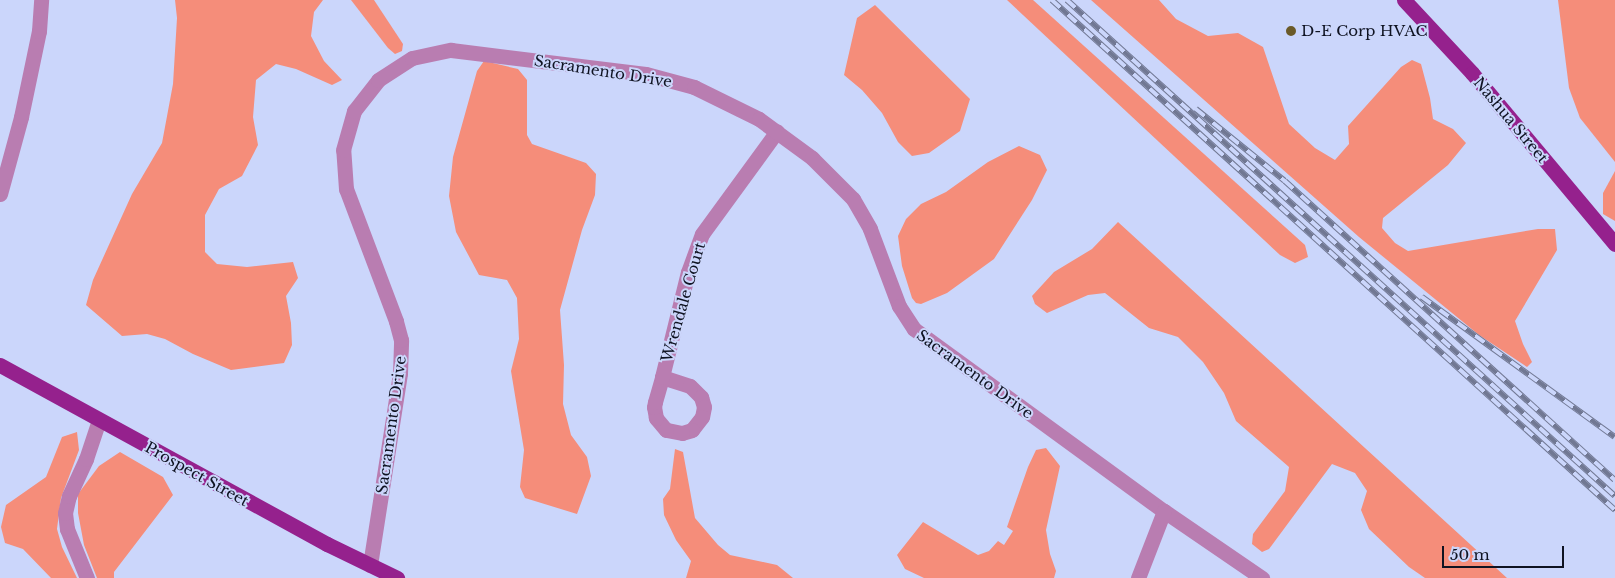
<!DOCTYPE html>
<html>
<head>
<meta charset="utf-8">
<style>
  body { margin:0 }
  #map { position:relative; width:1615px; height:578px; overflow:hidden; background:#cbd6fb; font-family:"Libre Baskerville",serif }
  div>[style] { position:absolute }
  [style*='--x'] { left:calc(var(--x)*1px); top:calc(var(--y)*1px); width:calc(var(--w)*1px); rotate:calc(var(--a)*1deg) }
  .green>* { inset:0; background:#f58d7a }
  .minor>* { height:15px; margin:-7.5px; padding:0 7.5px; transform-origin:7.5px; border-radius:7.5px; background:#b97db1 }
  .major>* { height:15px; margin:-7.5px; padding:0 7.5px; transform-origin:7.5px; border-radius:7.5px; background:#95218d }
  .rail>* { height:5.5px; margin-top:-2.75px; transform-origin:0; background:repeating-linear-gradient(90deg,#cbd6fb 0 11px,#717893 0 22px); box-sizing:border-box; border-block:1px solid #717893 }
  .dots>* { width:14px; height:14px; translate:-50% -50%; box-sizing:border-box; border:2px solid #cbd6fb; border-radius:50% }
  span { translate:-50% -50%; white-space:nowrap; text-align:center; line-height:1.15; -webkit-text-stroke:4px #cbd6fb; paint-order:stroke }
  .poi-label { font-size:15px; color:#0f1322 }
  .left { translate:0 -50%; text-align:left }
  .street-label { font-size:15px; color:#0f1322 }
  .scale { position:absolute; left:1442px; top:546px; width:122px; height:22px; box-sizing:border-box; border:2px solid #0f1322; border-top:0; padding-left:6px; font-size:15px; line-height:18px; white-space:nowrap; color:#0f1322; -webkit-text-stroke:4px #cbd6fb; paint-order:stroke }
</style>
</head>
<body>
<div id="map">
  <div class="green">
    <i style="clip-path:polygon(175px 0,323px 0,314px 12px,311px 36px,324px 61px,342px 80px,332px 85px,296px 69px,276px 64px,256px 80px,253px 117px,258px 145px,242px 176px,219px 189px,205px 215px,205px 252px,217px 264px,247px 267px,293px 262px,298px 278px,286px 296px,291px 323px,292px 345px,284px 363px,231px 370px,193px 354px,165px 339px,147px 334px,122px 336px,86px 305px,93px 280px,132px 194px,162px 143px,173px 84px,177px 18px)"></i>
    <i style="clip-path:polygon(351px 0,374px 0,403px 44px,402px 51px,395px 54px,388px 48px)"></i>
    <i style="clip-path:polygon(1007px 0,1033px 0,1305px 245px,1308px 257px,1295px 263px,1280px 255px)"></i>
    <i style="clip-path:polygon(1091px 0,1159px 0,1176px 19px,1208px 36px,1238px 33px,1263px 47px,1289px 124px,1315px 148px,1335px 160px,1349px 144px,1348px 126px,1401px 67px,1412px 60px,1421px 64px,1430px 98px,1433px 119px,1453px 129px,1466px 143px,1448px 165px,1383px 218px,1382px 228px,1395px 243px,1408px 251px,1538px 229px,1555px 229px,1557px 250px,1515px 321px,1523px 344px,1532px 362px,1527px 367px,1479px 335px,1359px 237px)"></i>
    <i style="clip-path:polygon(1558px 0,1615px 0,1615px 162px,1580px 118px,1569px 88px)"></i>
    <i style="clip-path:polygon(875px 5px,970px 99px,960px 131px,929px 153px,912px 156px,898px 142px,882px 113px,862px 90px,844px 75px,857px 18px)"></i>
    <i style="clip-path:polygon(484px 61px,518px 69px,527px 80px,527px 135px,532px 144px,586px 163px,596px 174px,595px 195px,582px 230px,560px 310px,564px 365px,563px 404px,571px 435px,587px 457px,591px 476px,577px 514px,525px 498px,520px 487px,524px 450px,511px 371px,519px 339px,517px 298px,507px 280px,479px 275px,456px 232px,449px 196px,453px 157px,477px 71px)"></i>
    <i style="clip-path:polygon(1019px 146px,1040px 155px,1047px 170px,1032px 200px,994px 259px,947px 293px,921px 304px,916px 303px,912px 298px,902px 266px,898px 236px,906px 219px,921px 204px,946px 192px,988px 162px)"></i>
    <i style="clip-path:polygon(1615px 171px,1615px 221px,1603px 214px,1603px 193px)"></i>
    <i style="clip-path:polygon(1118px 222px,1507px 578px,1425px 578px,1409px 567px,1369px 529px,1361px 510px,1367px 491px,1355px 473px,1332px 464px,1269px 549px,1262px 552px,1252px 544px,1253px 534px,1285px 491px,1289px 467px,1236px 421px,1224px 393px,1203px 362px,1178px 337px,1149px 328px,1105px 293px,1088px 295px,1047px 313px,1035px 304px,1032px 296px,1054px 272px,1092px 249px)"></i>
    <i style="clip-path:polygon(77px 432px,79px 450px,61px 498px,57px 529px,62px 547px,77px 578px,51px 578px,23px 549px,5px 543px,1px 527px,6px 505px,46px 477px,62px 437px)"></i>
    <i style="clip-path:polygon(1046px 448px,1060px 466px,1046px 530px,1050px 554px,1056px 571px,1054px 578px,924px 578px,905px 569px,897px 555px,923px 522px,978px 555px,989px 551px,998px 541px,1004px 545px,1013px 531px,1007px 527px,1028px 467px,1036px 450px)"></i>
    <i style="clip-path:polygon(675px 449px,683px 452px,695px 518px,718px 545px,730px 555px,777px 565px,793px 578px,686px 578px,691px 561px,676px 540px,664px 515px,663px 499px,670px 489px)"></i>
    <i style="clip-path:polygon(120px 452px,163px 477px,173px 495px,114px 572px,114px 578px,97px 578px,84px 545px,78px 513px,78px 494px,99px 466px)"></i>
  </div>
  <div class="minor">
    <i style="--x:0;--y:194;--w:80;--a:-74.7"></i>
    <i style="--x:21;--y:117;--w:88;--a:-78.2"></i>
    <i style="--x:39;--y:31;--w:31;--a:-86"></i>
    <i style="--x:662;--y:377;--w:29;--a:18"></i>
    <i style="--x:690;--y:386;--w:16;--a:45"></i>
    <i style="--x:701;--y:397;--w:10;--a:73"></i>
    <i style="--x:704;--y:407;--w:10;--a:101"></i>
    <i style="--x:702;--y:417;--w:16;--a:128"></i>
    <i style="--x:692;--y:430;--w:10;--a:163"></i>
    <i style="--x:682;--y:433;--w:16;--a:-169"></i>
    <i style="--x:666;--y:430;--w:16;--a:-130"></i>
    <i style="--x:656;--y:418;--w:11;--a:-100"></i>
    <i style="--x:654;--y:407;--w:5;--a:-79"></i>
    <i style="--x:655;--y:402;--w:26;--a:-74"></i>
    <i style="--x:662;--y:377;--w:108;--a:-76.1"></i>
    <i style="--x:688;--y:272;--w:40;--a:-69.8"></i>
    <i style="--x:702;--y:234;--w:127;--a:-53.9"></i>
    <i style="--x:370;--y:565;--w:194;--a:-81.1"></i>
    <i style="--x:400;--y:373;--w:33;--a:-88"></i>
    <i style="--x:401;--y:340;--w:20;--a:-105"></i>
    <i style="--x:396;--y:321;--w:141;--a:-110.7"></i>
    <i style="--x:346;--y:189;--w:39;--a:-94"></i>
    <i style="--x:343;--y:150;--w:41;--a:-74.2"></i>
    <i style="--x:354;--y:111;--w:39;--a:-52"></i>
    <i style="--x:378;--y:80;--w:40;--a:-32.9"></i>
    <i style="--x:412;--y:58;--w:40;--a:-12"></i>
    <i style="--x:451;--y:50;--w:196;--a:7"></i>
    <i style="--x:646;--y:74;--w:50;--a:15.2"></i>
    <i style="--x:694;--y:87;--w:72;--a:26.2"></i>
    <i style="--x:759;--y:119;--w:66;--a:36.3"></i>
    <i style="--x:812;--y:158;--w:58;--a:45"></i>
    <i style="--x:853;--y:199;--w:34;--a:60"></i>
    <i style="--x:870;--y:229;--w:82;--a:69.4"></i>
    <i style="--x:899;--y:306;--w:27;--a:57"></i>
    <i style="--x:914;--y:329;--w:309;--a:36.1"></i>
    <i style="--x:1164;--y:511;--w:119;--a:34.4"></i>
    <i style="--x:87;--y:578;--w:53;--a:-112.2"></i>
    <i style="--x:67;--y:529;--w:16;--a:-97"></i>
    <i style="--x:65;--y:513;--w:17;--a:-77"></i>
    <i style="--x:69;--y:496;--w:41;--a:-65.3"></i>
    <i style="--x:86;--y:459;--w:41;--a:-71.6"></i>
    <i style="--x:1138;--y:578;--w:72;--a:-68.8"></i>
  </div>
  <div class="major">
    <i style="--x:1404;--y:0;--w:100;--a:47"></i>
    <i style="--x:1472;--y:73;--w:223;--a:50.1"></i>
    <i style="--x:0;--y:365;--w:373;--a:28.7"></i>
    <i style="--x:327;--y:544;--w:78;--a:25.9"></i>
  </div>
  <div class="rail">
    <i style="--x:1052;--y:0;--w:760;--a:42.17"></i>
    <i style="--x:1067;--y:0;--w:739;--a:42.15"></i>
    <i style="--x:1196;--y:109;--w:114;--a:39"></i>
    <i style="--x:1285;--y:181;--w:445;--a:42.2"></i>
    <i style="--x:1422;--y:297;--w:238;--a:36"></i>
  </div>
  <div class="dots">
    <i style="left:1291px;top:31px;background:#6b5a28"></i>
  </div>
  <div class="poi-label">
    <span class="left" style="left:1301px;top:31px">D-E Corp HVAC</span>
  </div>
  <div class="street-label">
    <span style="left:603px;top:71px;rotate:9deg">Sacramento Drive</span>
    <span style="left:1511px;top:120px;rotate:50deg">Nashua Street</span>
    <span style="left:683px;top:302px;rotate:-74deg">Wrendale Court</span>
    <span style="left:975px;top:374px;rotate:36deg">Sacramento Drive</span>
    <span style="left:391px;top:425px;rotate:-82deg">Sacramento Drive</span>
    <span style="left:197px;top:474px;rotate:29deg">Prospect Street</span>
  </div>
  <div class="scale">50 m</div>
</div>
</body>
</html>
